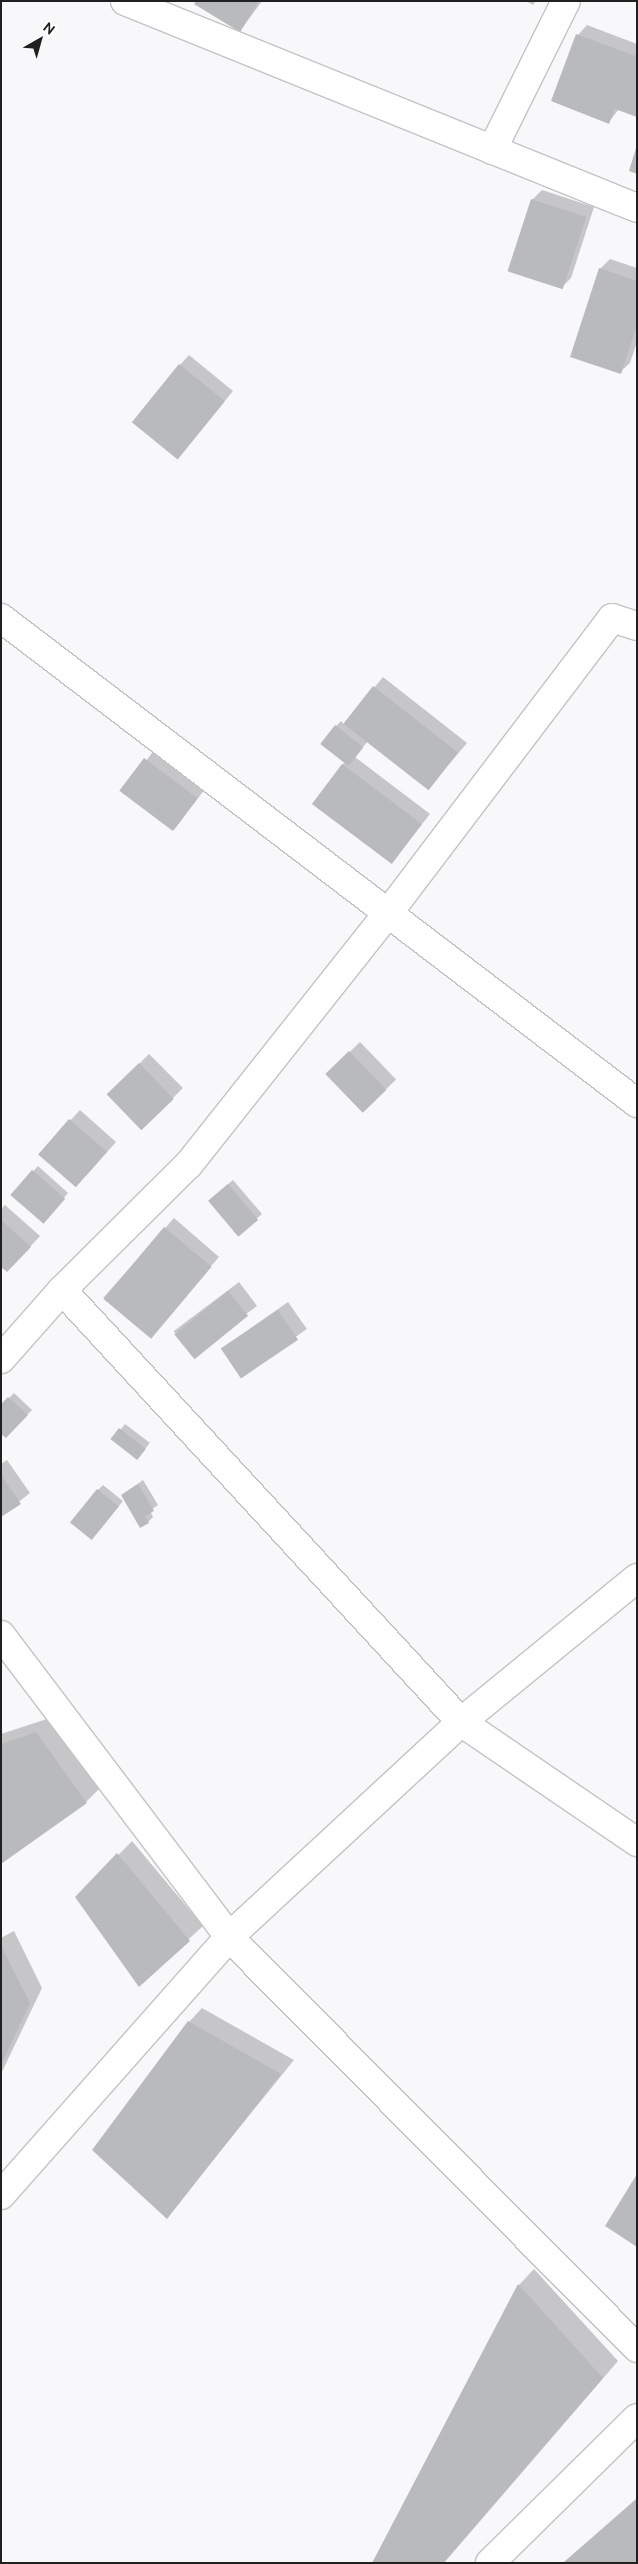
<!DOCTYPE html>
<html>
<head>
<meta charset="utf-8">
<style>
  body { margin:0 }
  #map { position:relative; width:638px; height:2564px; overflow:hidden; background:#f8f8fa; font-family:Ubuntu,sans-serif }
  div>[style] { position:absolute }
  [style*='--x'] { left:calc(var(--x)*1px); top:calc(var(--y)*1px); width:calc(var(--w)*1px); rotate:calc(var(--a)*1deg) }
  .shadow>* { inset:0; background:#0003; transform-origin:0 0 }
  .building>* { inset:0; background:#b9babc; transform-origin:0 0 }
  .roads { filter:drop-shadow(1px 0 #c3c4c6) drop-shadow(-1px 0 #c3c4c6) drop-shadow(0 1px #c3c4c6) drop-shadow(0 -1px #c3c4c6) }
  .street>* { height:28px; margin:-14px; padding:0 14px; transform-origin:14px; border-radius:14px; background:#fff }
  span { translate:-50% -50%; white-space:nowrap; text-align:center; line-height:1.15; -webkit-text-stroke:4.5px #fff; paint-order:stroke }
  .frame { position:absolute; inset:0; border:2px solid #202021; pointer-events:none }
  .north { position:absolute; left:15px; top:15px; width:50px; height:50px; -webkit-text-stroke:4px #fff; paint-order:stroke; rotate:38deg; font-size:14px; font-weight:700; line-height:20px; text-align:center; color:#202021 }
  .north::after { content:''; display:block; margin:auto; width:18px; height:22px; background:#202021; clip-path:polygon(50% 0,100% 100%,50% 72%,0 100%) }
</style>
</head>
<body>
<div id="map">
  <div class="shadow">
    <i style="clip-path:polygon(197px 1px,262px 1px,240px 31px)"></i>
    <i style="clip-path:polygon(526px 1px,536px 1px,533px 5px)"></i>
    <i style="clip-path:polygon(587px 25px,637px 44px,637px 116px,619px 109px,609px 122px,552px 101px,578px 35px)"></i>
    <i style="clip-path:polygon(542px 190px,594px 207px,571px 278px,561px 288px,509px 270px,533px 199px)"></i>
    <i style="clip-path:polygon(610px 259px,637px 268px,637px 342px,630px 363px,620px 372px,600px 269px)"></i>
    <i style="clip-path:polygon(189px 355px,233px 391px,178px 458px,180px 365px)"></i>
    <i style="clip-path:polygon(383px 677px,467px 743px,428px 789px,368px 741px,355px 757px,430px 814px,392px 862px,342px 765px,345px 762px,336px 726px,341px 721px,344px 724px)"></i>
    <i style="left:155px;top:749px;width:64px;height:53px;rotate:37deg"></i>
    <i style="left:360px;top:1042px;width:52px;height:45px;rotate:46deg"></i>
    <i style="left:149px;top:1054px;width:48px;height:58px;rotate:45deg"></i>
    <i style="clip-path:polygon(80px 1110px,116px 1142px,86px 1176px,39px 1154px)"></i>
    <i style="clip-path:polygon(38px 1166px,68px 1193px,46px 1218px,11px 1195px)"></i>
    <i style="clip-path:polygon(233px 1180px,262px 1214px,238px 1235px,214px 1196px)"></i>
    <i style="clip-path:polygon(5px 1205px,40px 1236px,17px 1261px,1px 1265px,1px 1209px)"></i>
    <i style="clip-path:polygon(174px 1218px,219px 1257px,158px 1327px,103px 1298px)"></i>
    <i style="left:239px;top:1282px;width:30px;height:82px;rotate:53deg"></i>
    <i style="left:288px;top:1302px;width:33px;height:81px;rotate:55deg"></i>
    <i style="clip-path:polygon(14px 1393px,32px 1410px,6px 1436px,1px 1406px)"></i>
    <i style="left:125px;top:1424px;width:31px;height:20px;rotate:37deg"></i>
    <i style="clip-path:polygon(7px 1460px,30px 1493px,1px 1516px,1px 1464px)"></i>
    <i style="clip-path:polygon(143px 1480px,158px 1505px,150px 1511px,153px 1517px,148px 1522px,122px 1495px)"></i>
    <i style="clip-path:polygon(103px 1485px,123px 1501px,96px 1534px,98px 1490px)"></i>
    <i style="clip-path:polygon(53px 1717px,102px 1786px,86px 1802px,1px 1863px,1px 1734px)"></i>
    <i style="clip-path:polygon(132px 1841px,203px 1926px,139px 1985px,77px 1897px)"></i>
    <i style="clip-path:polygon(14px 1931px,42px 1988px,1px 2074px,1px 1938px)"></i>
    <i style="clip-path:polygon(202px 2008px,294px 2060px,167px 2217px,189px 2022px)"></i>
    <i style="clip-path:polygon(534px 2269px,618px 2361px,444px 2563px,374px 2563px,519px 2285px)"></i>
    <i style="clip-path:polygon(637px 2498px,637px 2563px,563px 2563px)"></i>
  </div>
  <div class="building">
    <i style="clip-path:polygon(196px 1px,259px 1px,240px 32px,194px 4px)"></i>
    <i style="clip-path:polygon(576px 34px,635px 56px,637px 52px,637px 117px,615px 109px,631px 66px,609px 124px,551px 101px)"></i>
    <i style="clip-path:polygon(636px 148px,637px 148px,637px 174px,629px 171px)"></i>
    <i style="left:531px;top:199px;width:58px;height:76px;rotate:18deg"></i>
    <i style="clip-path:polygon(599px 268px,637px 281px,637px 325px,621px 374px,570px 357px)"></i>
    <i style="left:179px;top:364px;width:59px;height:75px;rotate:39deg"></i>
    <i style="left:373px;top:686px;width:108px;height:48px;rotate:38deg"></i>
    <i style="left:335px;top:725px;width:36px;height:24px;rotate:38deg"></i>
    <i style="left:144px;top:758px;width:67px;height:41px;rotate:37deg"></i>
    <i style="left:342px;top:764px;width:100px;height:50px;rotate:37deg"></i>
    <i style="left:349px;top:1051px;width:54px;height:33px;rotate:46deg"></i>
    <i style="left:139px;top:1063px;width:50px;height:45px;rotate:46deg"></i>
    <i style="left:69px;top:1119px;width:50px;height:47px;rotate:41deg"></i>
    <i style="left:32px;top:1170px;width:44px;height:33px;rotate:41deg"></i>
    <i style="left:228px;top:1184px;width:47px;height:26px;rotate:50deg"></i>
    <i style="clip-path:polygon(1px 1220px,31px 1247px,7px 1272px,1px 1267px)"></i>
    <i style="left:164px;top:1227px;width:62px;height:94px;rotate:40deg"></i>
    <i style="left:228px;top:1291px;width:32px;height:69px;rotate:51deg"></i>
    <i style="left:278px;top:1310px;width:36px;height:69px;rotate:56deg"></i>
    <i style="clip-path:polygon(8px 1397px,28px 1415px,6px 1438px,1px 1434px,1px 1404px)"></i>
    <i style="left:119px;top:1428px;width:34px;height:14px;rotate:38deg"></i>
    <i style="clip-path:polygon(1px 1475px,21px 1504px,1px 1517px)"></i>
    <i style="clip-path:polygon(138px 1484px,154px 1511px,145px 1516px,149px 1523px,140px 1528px,121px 1495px)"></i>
    <i style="left:97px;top:1489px;width:28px;height:43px;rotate:39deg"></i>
    <i style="clip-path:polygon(36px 1732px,87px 1803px,1px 1864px,1px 1744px)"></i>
    <i style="clip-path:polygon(117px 1853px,190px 1941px,139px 1987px,75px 1897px)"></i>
    <i style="clip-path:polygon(1px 1946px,30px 2003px,1px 2065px)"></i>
    <i style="clip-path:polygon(188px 2021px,281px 2074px,167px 2219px,92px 2150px)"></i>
    <i style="clip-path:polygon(637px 2174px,637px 2247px,605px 2226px)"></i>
    <i style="clip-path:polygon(518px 2284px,603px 2378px,443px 2563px,372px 2563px)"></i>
    <i style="clip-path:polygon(637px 2499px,637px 2563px,563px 2563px)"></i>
  </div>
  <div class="roads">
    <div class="street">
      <i style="--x:125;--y:1;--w:552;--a:22.01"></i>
      <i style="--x:492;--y:150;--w:166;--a:-63.6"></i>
      <i style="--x:1;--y:618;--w:800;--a:37.33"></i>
      <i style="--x:62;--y:1290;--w:588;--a:47.27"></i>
      <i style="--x:461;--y:1722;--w:213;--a:34.3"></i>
      <i style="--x:1;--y:1359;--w:92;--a:-48.5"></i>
      <i style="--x:62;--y:1290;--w:179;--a:-44.8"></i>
      <i style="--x:189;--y:1164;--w:322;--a:-51.6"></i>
      <i style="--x:389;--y:912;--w:369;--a:-52.8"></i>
      <i style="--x:612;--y:618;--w:26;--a:18"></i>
      <i style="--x:1;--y:1635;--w:378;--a:52.9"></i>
      <i style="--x:229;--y:1937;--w:579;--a:45.21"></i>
      <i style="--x:1;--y:2195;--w:344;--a:-48.5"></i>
      <i style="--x:229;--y:1937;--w:316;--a:-42.8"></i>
      <i style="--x:461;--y:1722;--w:227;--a:-39.3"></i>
      <i style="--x:490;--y:2563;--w:206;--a:-44.6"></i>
    </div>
  </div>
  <div class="frame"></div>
  <div class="north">N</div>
</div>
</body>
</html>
